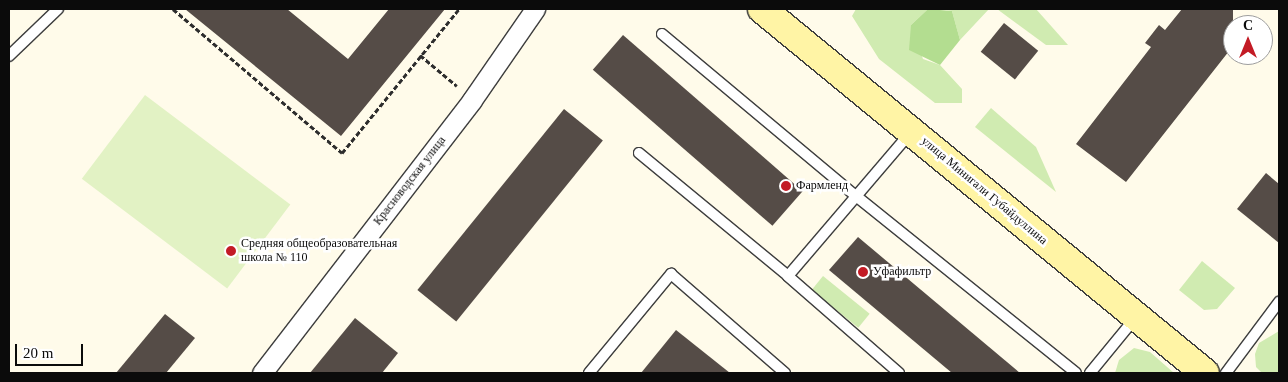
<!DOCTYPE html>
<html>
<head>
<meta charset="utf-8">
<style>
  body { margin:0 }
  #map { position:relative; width:1288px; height:382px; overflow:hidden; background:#fffbea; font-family:"Times New Roman",serif }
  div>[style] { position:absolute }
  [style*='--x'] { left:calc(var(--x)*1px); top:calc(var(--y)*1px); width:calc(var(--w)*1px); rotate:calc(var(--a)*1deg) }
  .green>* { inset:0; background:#d0ebb1; transform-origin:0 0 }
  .forest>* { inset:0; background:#b3dd90 }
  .pitch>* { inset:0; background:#e2f2c4; transform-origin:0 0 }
  .building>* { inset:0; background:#554c47; transform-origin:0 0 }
  .path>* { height:3px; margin-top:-1.5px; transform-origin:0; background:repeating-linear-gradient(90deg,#2d2d2d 0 5px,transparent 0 7.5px) }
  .roads { filter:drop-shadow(1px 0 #3e3e3e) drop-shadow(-1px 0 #3e3e3e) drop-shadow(0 1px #3e3e3e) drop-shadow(0 -1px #3e3e3e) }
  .lane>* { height:10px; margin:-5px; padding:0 5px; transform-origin:5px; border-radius:5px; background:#fff }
  .street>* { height:19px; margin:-9.5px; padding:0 9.5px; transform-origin:9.5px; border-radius:9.5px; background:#fff }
  .secondary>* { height:28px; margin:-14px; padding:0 14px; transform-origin:14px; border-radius:14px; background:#fff4a5 }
  .dots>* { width:14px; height:14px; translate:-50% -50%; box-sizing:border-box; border:2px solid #fff; border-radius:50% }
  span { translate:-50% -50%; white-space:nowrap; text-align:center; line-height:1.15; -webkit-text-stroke:5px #fff; paint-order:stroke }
  .street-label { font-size:12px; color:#0b0b0b }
  .poi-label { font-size:12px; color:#0b0b0b }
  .left { translate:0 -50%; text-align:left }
  .frame { position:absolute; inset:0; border:10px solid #0b0b0b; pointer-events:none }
  .north { position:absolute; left:1223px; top:15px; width:50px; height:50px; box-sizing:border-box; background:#fff; border:1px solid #9d9d9d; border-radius:50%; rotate:0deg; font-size:14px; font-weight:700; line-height:20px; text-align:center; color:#0b0b0b }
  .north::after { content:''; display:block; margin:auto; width:18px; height:22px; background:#c31b25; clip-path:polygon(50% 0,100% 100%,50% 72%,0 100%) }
  .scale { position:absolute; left:15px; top:344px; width:68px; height:22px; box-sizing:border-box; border:2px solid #0b0b0b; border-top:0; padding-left:6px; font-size:15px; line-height:18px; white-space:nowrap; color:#0b0b0b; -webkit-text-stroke:4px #fff; paint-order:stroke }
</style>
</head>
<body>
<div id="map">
  <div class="green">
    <i style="clip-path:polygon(856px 9px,928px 9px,911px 25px,923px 59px,940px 65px,962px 89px,962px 103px,935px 103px,879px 59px,852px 16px)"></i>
    <i style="clip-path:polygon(940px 9px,989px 9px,960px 40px,952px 11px)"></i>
    <i style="clip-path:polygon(997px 9px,1036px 9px,1068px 45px,1046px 45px)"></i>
    <i style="clip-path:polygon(991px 108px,1036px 147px,1056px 192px,975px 127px)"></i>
    <i style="clip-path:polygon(1202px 261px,1235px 288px,1217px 309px,1204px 310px,1179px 290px)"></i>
    <i style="left:823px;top:276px;width:60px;height:18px;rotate:39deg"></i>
    <i style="clip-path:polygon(1279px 331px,1279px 373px,1262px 373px,1256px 367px,1255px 354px,1259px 343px)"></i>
    <i style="clip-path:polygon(1134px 348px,1150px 352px,1174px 373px,1115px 373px,1119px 360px)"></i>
  </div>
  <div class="forest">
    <i style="clip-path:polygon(928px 9px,952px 11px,960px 40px,940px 65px,909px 50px,911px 25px)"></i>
  </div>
  <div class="pitch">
    <i style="left:145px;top:95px;width:182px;height:105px;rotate:37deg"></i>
  </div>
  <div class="building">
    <i style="clip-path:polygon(185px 9px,287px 9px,348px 59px,389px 9px,445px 9px,341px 136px)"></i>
    <i style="clip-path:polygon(1182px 9px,1233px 9px,1233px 46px,1126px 182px,1076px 144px,1151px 47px,1145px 43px,1159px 25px,1165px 30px)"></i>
    <i style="left:1004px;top:23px;width:44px;height:37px;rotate:39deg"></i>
    <i style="left:623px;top:35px;width:238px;height:46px;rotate:41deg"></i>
    <i style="left:564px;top:109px;width:50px;height:233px;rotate:39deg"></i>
    <i style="clip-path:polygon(1266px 173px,1279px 184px,1279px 243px,1237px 209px)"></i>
    <i style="clip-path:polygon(858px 237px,1020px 373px,952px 373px,829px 270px)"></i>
    <i style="clip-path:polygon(165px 314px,195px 338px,166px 373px,116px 373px)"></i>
    <i style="clip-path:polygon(355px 318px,398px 353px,382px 373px,310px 373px)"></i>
    <i style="clip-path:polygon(676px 330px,730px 373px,641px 373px)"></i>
  </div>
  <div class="path">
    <i style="--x:173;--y:9;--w:222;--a:40.4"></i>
    <i style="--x:342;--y:153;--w:186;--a:-50.9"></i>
    <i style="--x:420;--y:55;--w:48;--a:40"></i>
  </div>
  <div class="roads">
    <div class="lane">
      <i style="--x:662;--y:34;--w:253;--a:39.9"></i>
      <i style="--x:856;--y:196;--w:282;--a:38.8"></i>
      <i style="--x:9;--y:56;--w:68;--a:-43.8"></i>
      <i style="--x:639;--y:153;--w:193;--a:39.5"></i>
      <i style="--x:589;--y:373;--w:129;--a:-50.4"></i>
      <i style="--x:671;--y:274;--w:151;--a:41"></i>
      <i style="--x:899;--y:373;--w:147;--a:-138.9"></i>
      <i style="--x:788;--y:276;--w:189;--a:-49.5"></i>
      <i style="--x:1090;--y:373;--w:72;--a:-50.6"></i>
      <i style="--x:1226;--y:373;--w:89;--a:-53.3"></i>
    </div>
    <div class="street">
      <i style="--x:262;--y:373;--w:344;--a:-52.4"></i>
      <i style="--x:472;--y:100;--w:111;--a:-55.3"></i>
    </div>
    <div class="secondary">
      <i style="--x:762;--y:9;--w:573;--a:39.41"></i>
    </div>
  </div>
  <div class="dots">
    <i style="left:786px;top:186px;background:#c31b25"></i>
    <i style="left:231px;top:251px;background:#c31b25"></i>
    <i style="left:863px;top:272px;background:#c31b25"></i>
  </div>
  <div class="street-label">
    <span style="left:410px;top:181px;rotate:-52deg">Красноводская улица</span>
    <span style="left:984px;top:191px;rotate:40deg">улица Минигали Губайдуллина</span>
  </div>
  <div class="poi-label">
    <span class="left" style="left:796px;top:186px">Фармленд</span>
    <span class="left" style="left:241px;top:251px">Средняя общеобразовательная<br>школа № 110</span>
    <span class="left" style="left:873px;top:272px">Уфафильтр</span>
  </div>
  <div class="frame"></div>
  <div class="north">С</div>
  <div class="scale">20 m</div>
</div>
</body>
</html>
